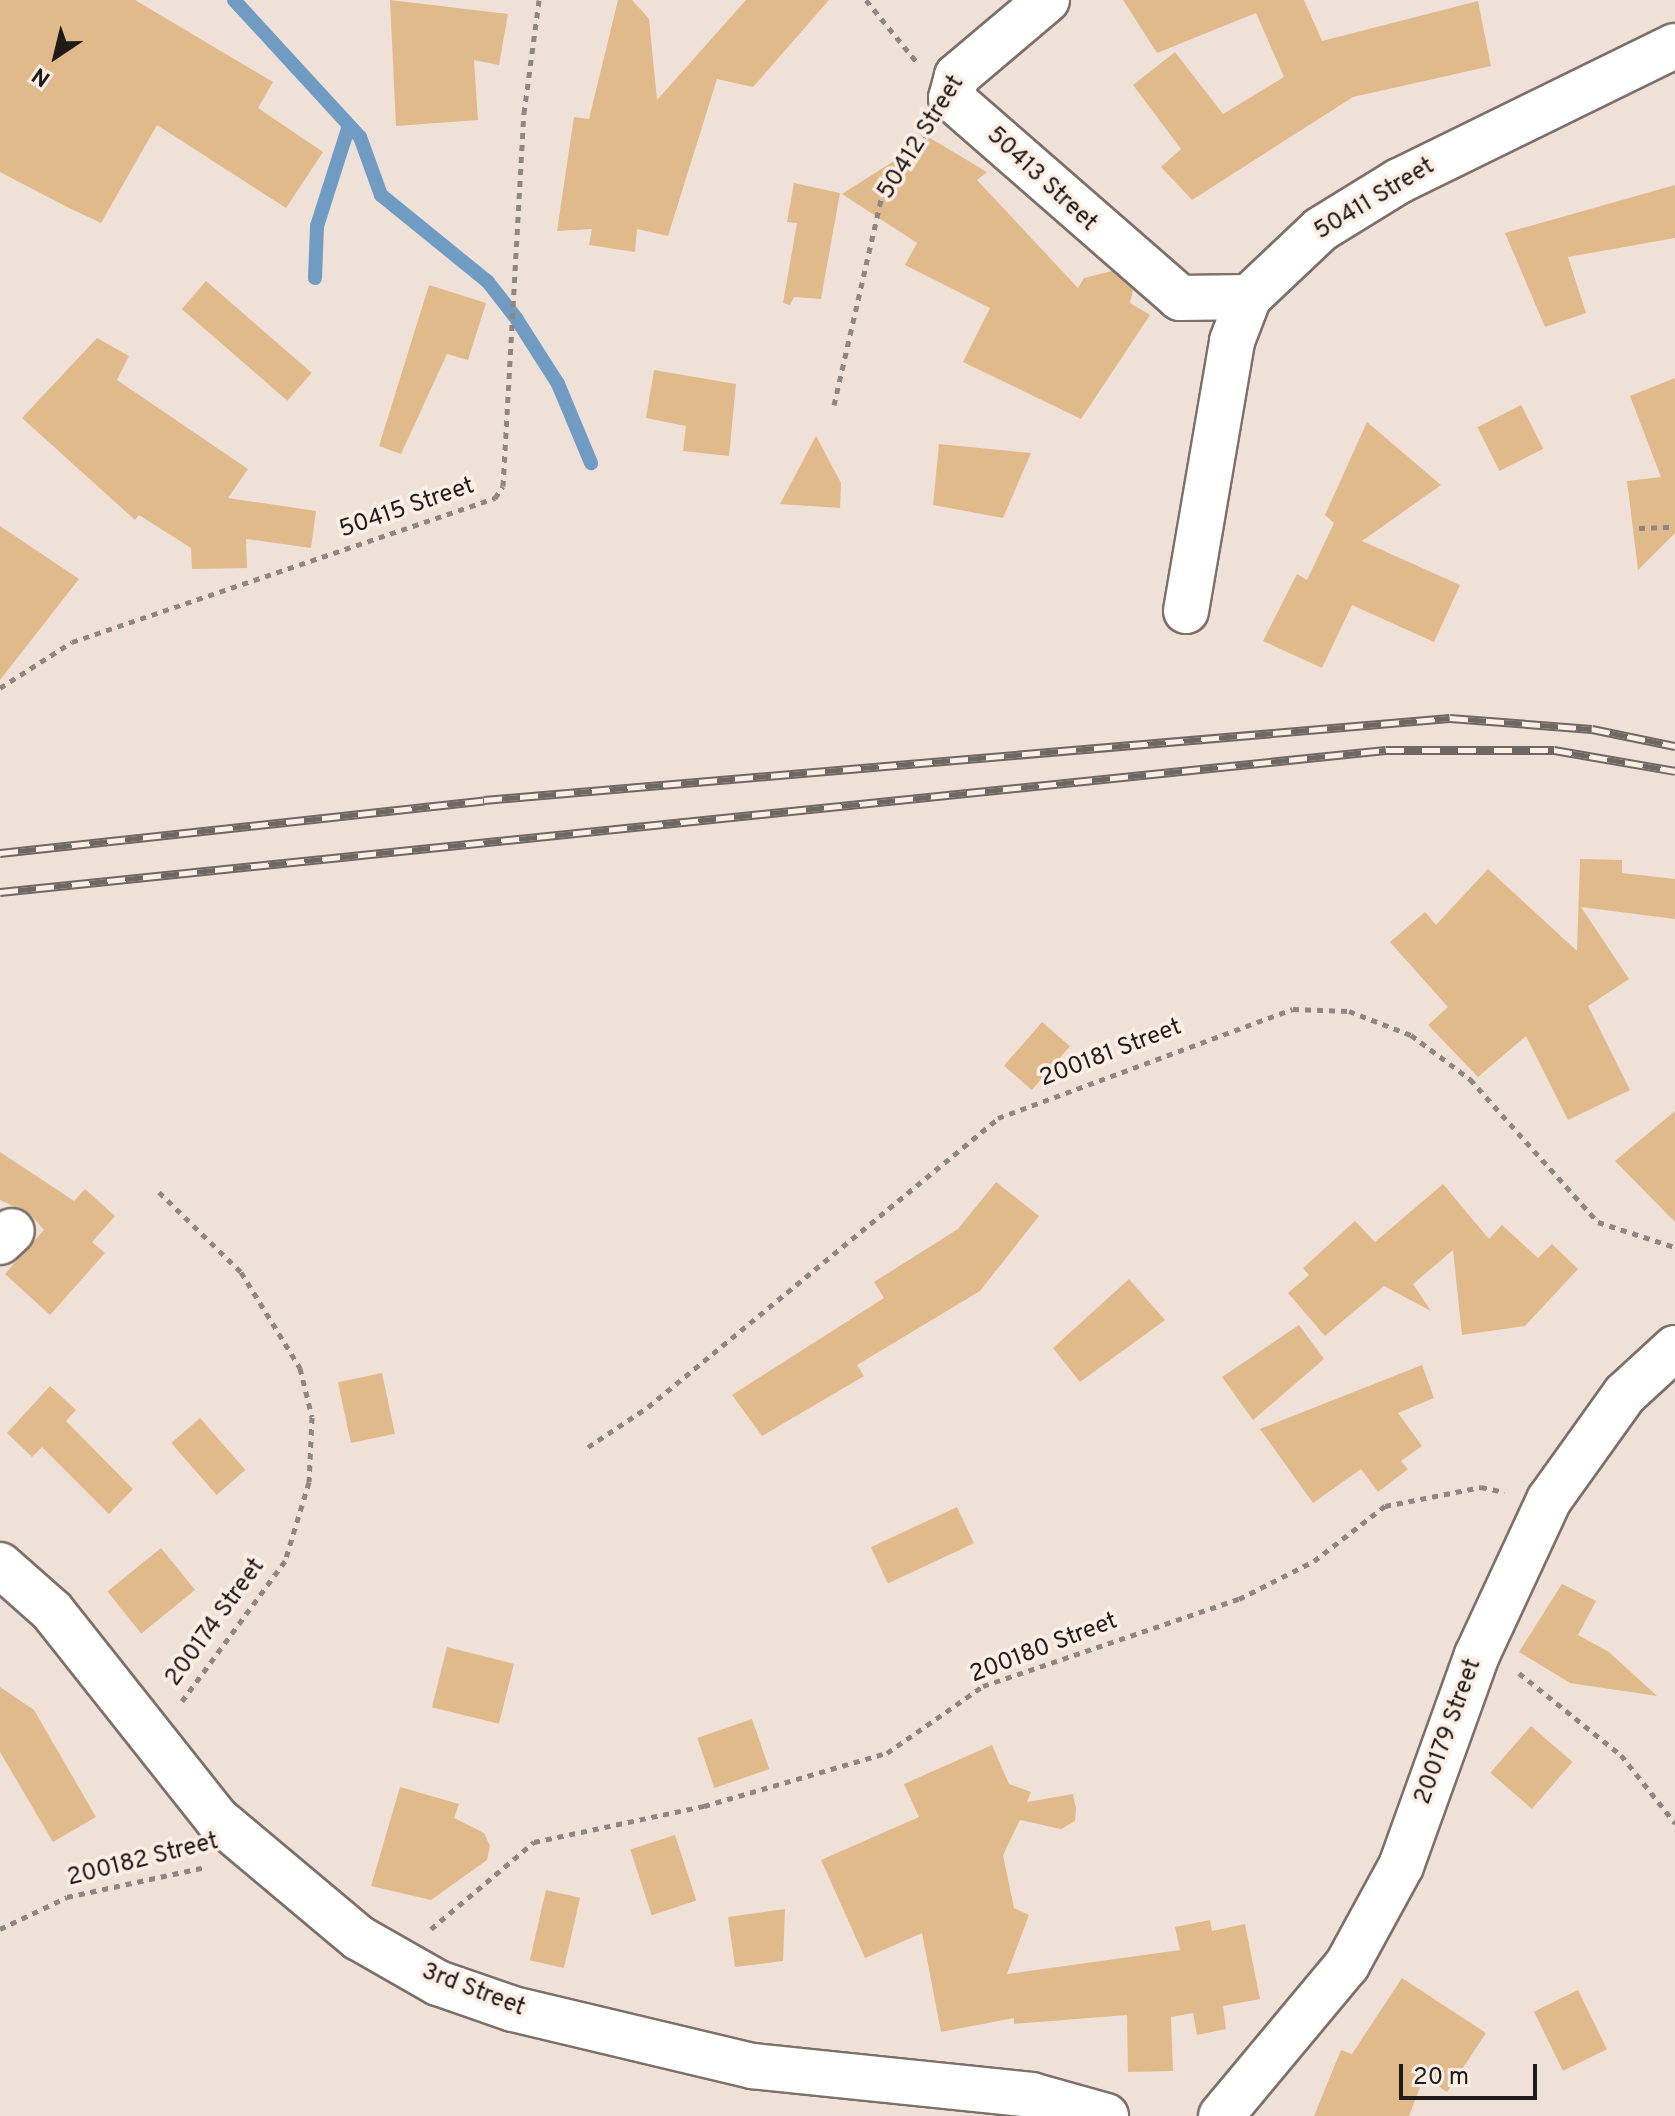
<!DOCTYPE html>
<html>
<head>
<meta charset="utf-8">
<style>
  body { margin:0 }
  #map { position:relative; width:1675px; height:2116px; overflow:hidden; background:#efe1d8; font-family:Overpass,sans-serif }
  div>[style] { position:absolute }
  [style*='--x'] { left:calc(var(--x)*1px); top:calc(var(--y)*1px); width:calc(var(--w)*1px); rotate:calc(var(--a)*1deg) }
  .stream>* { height:14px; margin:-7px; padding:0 7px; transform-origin:7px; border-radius:7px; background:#709cc4 }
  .building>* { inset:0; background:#e1ba8b; transform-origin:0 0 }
  .path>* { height:5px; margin-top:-2.5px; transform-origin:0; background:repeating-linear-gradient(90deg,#908680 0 6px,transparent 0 12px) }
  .roads { filter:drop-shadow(2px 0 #7c7068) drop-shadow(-2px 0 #7c7068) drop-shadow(0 2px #7c7068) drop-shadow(0 -2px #7c7068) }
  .minor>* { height:44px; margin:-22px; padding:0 22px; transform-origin:22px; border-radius:22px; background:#fff }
  .rail>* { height:9px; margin-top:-4.5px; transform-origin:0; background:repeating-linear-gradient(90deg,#fceee5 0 18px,#6f6762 0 36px); box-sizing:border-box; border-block:2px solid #6f6762 }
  span { translate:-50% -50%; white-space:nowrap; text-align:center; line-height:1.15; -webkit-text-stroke:7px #fceee5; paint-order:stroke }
  .street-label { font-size:24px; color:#201b18 }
  .north { position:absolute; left:16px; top:16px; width:80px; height:80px; -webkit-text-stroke:6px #fceee5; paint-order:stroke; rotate:215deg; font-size:22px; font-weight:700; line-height:32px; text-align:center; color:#201b18 }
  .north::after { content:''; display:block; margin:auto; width:28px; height:36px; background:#201b18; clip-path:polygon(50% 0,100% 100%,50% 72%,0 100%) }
  .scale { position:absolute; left:1399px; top:2064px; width:138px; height:36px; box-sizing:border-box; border:4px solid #201b18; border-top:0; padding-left:10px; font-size:24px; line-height:28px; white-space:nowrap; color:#201b18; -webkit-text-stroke:6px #fceee5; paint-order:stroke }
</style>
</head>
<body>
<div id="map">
  <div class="stream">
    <i style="--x:234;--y:0;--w:186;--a:47.4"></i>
    <i style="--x:360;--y:137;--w:62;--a:70.1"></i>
    <i style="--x:381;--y:195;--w:138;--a:39.1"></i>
    <i style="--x:488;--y:282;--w:46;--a:52.1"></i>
    <i style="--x:516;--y:318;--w:78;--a:57.5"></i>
    <i style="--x:558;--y:384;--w:86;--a:67.3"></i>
    <i style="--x:315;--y:278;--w:52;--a:-87.8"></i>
    <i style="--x:317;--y:226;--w:105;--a:-72.3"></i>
  </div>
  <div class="building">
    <i style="clip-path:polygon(0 0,135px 0,273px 82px,258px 108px,323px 152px,286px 208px,157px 125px,101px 223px,69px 208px,0 172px)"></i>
    <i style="clip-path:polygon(390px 0,508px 14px,499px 65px,474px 60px,478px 120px,396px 126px)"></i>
    <i style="clip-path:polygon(618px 0,632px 0,649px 19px,657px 100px,746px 0,829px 0,753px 87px,717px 79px,668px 236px,637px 229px,635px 252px,589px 245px,592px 229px,557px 231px,574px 117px,589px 119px)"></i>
    <i style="clip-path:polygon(1123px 0,1304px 0,1322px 41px,1478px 1px,1491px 66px,1353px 97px,1192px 200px,1161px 167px,1181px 149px,1133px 85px,1175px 52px,1223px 114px,1284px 77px,1256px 13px,1157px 53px)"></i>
    <i style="clip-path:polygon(930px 138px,987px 172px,977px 180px,1078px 288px,1084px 278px,1112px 271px,1133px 290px,1130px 303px,1150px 315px,1081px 419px,963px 362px,990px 308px,905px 265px,917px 243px,842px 194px)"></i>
    <i style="clip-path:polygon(794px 183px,840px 193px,821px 299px,794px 297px,790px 305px,783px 303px,797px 223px,787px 222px)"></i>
    <i style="clip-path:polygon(1675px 185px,1675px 238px,1568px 257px,1586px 313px,1545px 327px,1505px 233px)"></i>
    <i style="left:206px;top:281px;width:140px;height:37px;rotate:41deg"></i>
    <i style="clip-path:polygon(429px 285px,486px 303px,468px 360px,447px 354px,401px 454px,379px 446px)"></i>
    <i style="clip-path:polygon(97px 338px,129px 356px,117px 380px,248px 469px,228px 498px,316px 511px,311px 548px,246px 539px,247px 568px,192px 569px,191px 548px,139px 515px,135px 520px,22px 418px)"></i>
    <i style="clip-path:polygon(654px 370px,736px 384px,729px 456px,683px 451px,686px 426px,646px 418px)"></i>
    <i style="clip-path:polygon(1675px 378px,1675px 533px,1638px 570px,1627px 481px,1661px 477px,1630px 396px)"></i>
    <i style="left:1521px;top:405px;width:49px;height:49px;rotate:63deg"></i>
    <i style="clip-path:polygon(1367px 422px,1441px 485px,1362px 541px,1460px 585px,1434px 642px,1352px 605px,1322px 668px,1263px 641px,1297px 574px,1307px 580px,1334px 523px,1325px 515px)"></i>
    <i style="clip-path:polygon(816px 436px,841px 483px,840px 508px,780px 504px)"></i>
    <i style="clip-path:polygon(939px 444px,1031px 453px,1003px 518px,933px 505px)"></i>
    <i style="clip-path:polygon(0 526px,79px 579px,0 680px)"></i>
    <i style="clip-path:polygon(1580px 859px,1622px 860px,1622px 873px,1675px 879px,1675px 919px,1581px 907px,1629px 979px,1588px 1006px,1630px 1090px,1568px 1120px,1526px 1036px,1478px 1077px,1428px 1025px,1448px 1007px,1390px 942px,1425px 912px,1436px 925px,1488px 869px,1577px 951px)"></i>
    <i style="left:1042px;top:1022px;width:37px;height:58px;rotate:41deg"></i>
    <i style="clip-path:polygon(1675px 1111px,1675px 1222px,1615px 1161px)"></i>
    <i style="clip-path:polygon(0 1152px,74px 1201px,85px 1189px,115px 1216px,92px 1242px,105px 1253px,50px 1315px,5px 1274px,44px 1230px,30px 1214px,0 1200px)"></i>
    <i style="clip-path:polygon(996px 1182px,1039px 1216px,980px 1291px,857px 1365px,864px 1376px,762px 1436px,732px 1395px,884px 1298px,874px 1282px,958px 1229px)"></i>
    <i style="clip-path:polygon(1443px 1184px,1489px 1239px,1502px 1225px,1538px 1258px,1552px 1244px,1578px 1269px,1525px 1326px,1462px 1335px,1453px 1250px,1413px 1284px,1431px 1311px,1384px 1286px,1325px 1336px,1288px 1293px,1309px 1275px,1303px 1268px,1355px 1221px,1375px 1242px)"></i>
    <i style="clip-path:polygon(1129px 1279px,1165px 1320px,1080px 1382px,1053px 1348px)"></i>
    <i style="clip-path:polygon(1299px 1325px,1324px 1359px,1253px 1420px,1222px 1377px)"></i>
    <i style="clip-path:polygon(1422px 1365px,1434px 1398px,1398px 1413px,1422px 1446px,1401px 1461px,1408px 1469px,1378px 1492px,1361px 1469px,1313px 1503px,1260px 1429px)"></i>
    <i style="left:382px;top:1373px;width:62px;height:45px;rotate:78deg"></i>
    <i style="clip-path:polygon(50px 1386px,76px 1410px,66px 1421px,133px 1489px,109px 1514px,42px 1447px,32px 1457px,7px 1433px)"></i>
    <i style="left:200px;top:1418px;width:69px;height:38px;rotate:49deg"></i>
    <i style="left:957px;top:1507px;width:40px;height:95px;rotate:65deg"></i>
    <i style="left:161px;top:1548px;width:54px;height:69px;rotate:51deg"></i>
    <i style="clip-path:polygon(1562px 1584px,1596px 1601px,1578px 1635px,1609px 1652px,1657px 1696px,1570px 1683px,1519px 1652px)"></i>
    <i style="left:447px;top:1647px;width:69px;height:62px;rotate:14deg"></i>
    <i style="clip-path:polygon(0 1687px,34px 1710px,96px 1817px,53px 1842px,0 1752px)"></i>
    <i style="left:752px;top:1719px;width:53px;height:58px;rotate:71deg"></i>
    <i style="left:1531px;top:1726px;width:55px;height:62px;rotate:41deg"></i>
    <i style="clip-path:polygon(992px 1745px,1009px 1784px,1031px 1792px,1027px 1802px,1073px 1794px,1076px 1809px,1075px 1821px,1061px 1829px,1020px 1820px,1003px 1855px,1014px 1908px,1029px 1915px,1007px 1974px,1180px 1950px,1175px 1927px,1210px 1920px,1212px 1931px,1245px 1924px,1260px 1999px,1223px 2006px,1226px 2029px,1197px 2035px,1193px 2013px,1171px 2017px,1173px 2071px,1128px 2072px,1127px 2015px,1014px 2024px,1014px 2018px,941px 2032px,922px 1933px,865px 1958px,821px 1860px,919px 1817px,904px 1784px)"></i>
    <i style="clip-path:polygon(400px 1787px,459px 1804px,454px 1818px,484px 1833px,490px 1846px,487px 1860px,431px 1900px,371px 1886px)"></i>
    <i style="left:675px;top:1835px;width:69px;height:47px;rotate:72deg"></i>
    <i style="left:546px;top:1890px;width:35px;height:72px;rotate:13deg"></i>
    <i style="clip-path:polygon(785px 1909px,783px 1961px,735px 1967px,728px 1917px)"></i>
    <i style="clip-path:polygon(1402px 1978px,1486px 2033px,1447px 2092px,1424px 2077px,1409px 2116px,1314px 2116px,1341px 2050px,1352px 2054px)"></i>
    <i style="left:1578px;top:1990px;width:66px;height:49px;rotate:64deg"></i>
  </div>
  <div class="path">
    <i style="--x:866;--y:0;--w:79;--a:50.7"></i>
    <i style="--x:834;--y:405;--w:214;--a:-77.1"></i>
    <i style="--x:882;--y:196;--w:73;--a:-55"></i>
    <i style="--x:1639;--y:528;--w:36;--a:-2"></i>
    <i style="--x:0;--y:688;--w:85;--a:-32.6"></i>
    <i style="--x:72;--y:642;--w:447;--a:-18.8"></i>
    <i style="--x:495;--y:498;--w:14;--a:-56"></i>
    <i style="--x:503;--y:486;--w:374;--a:-86.8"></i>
    <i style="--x:524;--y:113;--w:114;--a:-82.4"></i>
    <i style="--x:159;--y:1192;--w:115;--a:44.3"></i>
    <i style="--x:241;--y:1272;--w:113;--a:58.4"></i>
    <i style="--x:300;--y:1368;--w:50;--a:76.2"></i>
    <i style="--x:312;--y:1417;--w:65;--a:92.6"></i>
    <i style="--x:309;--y:1482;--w:83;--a:106.9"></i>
    <i style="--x:285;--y:1561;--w:174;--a:126.3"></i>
    <i style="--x:588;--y:1447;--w:72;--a:-33.7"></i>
    <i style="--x:648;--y:1407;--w:454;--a:-39.5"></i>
    <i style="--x:998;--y:1118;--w:314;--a:-20.3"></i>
    <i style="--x:1293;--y:1009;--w:56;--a:2"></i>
    <i style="--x:1349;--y:1011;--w:66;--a:21.2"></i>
    <i style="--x:1411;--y:1035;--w:74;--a:36.7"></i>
    <i style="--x:1470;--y:1079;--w:192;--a:48.2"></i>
    <i style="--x:1598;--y:1222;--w:81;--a:18"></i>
    <i style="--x:1519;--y:1673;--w:131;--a:38.8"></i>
    <i style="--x:1621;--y:1755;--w:87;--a:51.5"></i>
    <i style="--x:0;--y:1929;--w:74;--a:-25.5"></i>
    <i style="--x:67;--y:1897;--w:142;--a:-12.2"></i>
    <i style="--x:431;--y:1929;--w:135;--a:-40.2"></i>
    <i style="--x:534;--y:1842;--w:174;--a:-12"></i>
    <i style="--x:704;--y:1806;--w:191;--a:-16.2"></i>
    <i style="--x:887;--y:1753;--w:117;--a:-34.9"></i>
    <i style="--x:983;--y:1686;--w:270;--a:-18.8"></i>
    <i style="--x:1239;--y:1599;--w:84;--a:-26.9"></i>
    <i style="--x:1314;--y:1561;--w:90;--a:-37.8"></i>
    <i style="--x:1385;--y:1506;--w:98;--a:-11.2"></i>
    <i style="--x:1481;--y:1487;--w:24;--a:12"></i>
  </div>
  <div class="roads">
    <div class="minor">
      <i style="--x:1047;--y:0;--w:118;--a:139.8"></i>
      <i style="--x:957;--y:76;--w:23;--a:105"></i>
      <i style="--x:951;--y:98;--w:304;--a:41.1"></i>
      <i style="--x:1180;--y:298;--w:69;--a:-0.8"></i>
      <i style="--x:1186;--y:611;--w:274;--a:-80.3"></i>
      <i style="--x:1232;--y:341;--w:47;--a:-68.9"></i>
      <i style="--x:1249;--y:297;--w:99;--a:-43.4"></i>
      <i style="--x:1321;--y:229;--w:92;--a:-31.6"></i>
      <i style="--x:1399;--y:181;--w:307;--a:-26.1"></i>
      <i style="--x:0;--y:1242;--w:16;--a:-43"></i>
      <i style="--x:0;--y:1565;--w:69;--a:41.5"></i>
      <i style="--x:52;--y:1611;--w:265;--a:51.6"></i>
      <i style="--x:217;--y:1819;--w:185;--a:40"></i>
      <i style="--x:359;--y:1938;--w:91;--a:29.7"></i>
      <i style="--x:438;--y:1983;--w:79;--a:19.1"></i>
      <i style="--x:513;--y:2009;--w:246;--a:13.4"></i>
      <i style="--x:752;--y:2066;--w:281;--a:5.9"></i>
      <i style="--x:1031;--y:2095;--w:78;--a:15.6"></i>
      <i style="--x:1221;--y:2116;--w:197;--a:-50.2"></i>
      <i style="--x:1347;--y:1965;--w:113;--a:-61.4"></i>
      <i style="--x:1401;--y:1866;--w:224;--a:-70.2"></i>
      <i style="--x:1477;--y:1655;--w:171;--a:-65.1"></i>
      <i style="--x:1549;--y:1500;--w:130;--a:-54.4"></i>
      <i style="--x:1625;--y:1394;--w:68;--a:-42.6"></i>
    </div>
  </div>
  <div class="rail">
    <i style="--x:0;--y:853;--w:487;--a:-6.2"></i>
    <i style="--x:484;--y:800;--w:969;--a:-4.85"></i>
    <i style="--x:1450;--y:718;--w:142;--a:4.4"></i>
    <i style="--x:1592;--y:729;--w:85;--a:11.6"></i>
    <i style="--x:0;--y:892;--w:1393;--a:-5.85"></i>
    <i style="--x:1386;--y:750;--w:168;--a:0"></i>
    <i style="--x:1554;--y:750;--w:123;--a:9.8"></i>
  </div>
  <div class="street-label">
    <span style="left:922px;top:138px;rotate:-58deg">50412 Street</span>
    <span style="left:1041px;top:180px;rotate:43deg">50413 Street</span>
    <span style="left:1375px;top:200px;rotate:-31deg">50411 Street</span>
    <span style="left:407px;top:509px;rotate:-19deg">50415 Street</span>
    <span style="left:1111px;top:1054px;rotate:-21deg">200181 Street</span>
    <span style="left:216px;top:1623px;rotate:-54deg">200174 Street</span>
    <span style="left:1044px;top:1649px;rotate:-21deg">200180 Street</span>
    <span style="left:1449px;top:1732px;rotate:-70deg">200179 Street</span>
    <span style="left:143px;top:1861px;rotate:-14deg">200182 Street</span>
    <span style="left:473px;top:1991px;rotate:21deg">3rd Street</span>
  </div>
  <div class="north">N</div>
  <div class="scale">20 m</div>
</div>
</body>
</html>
